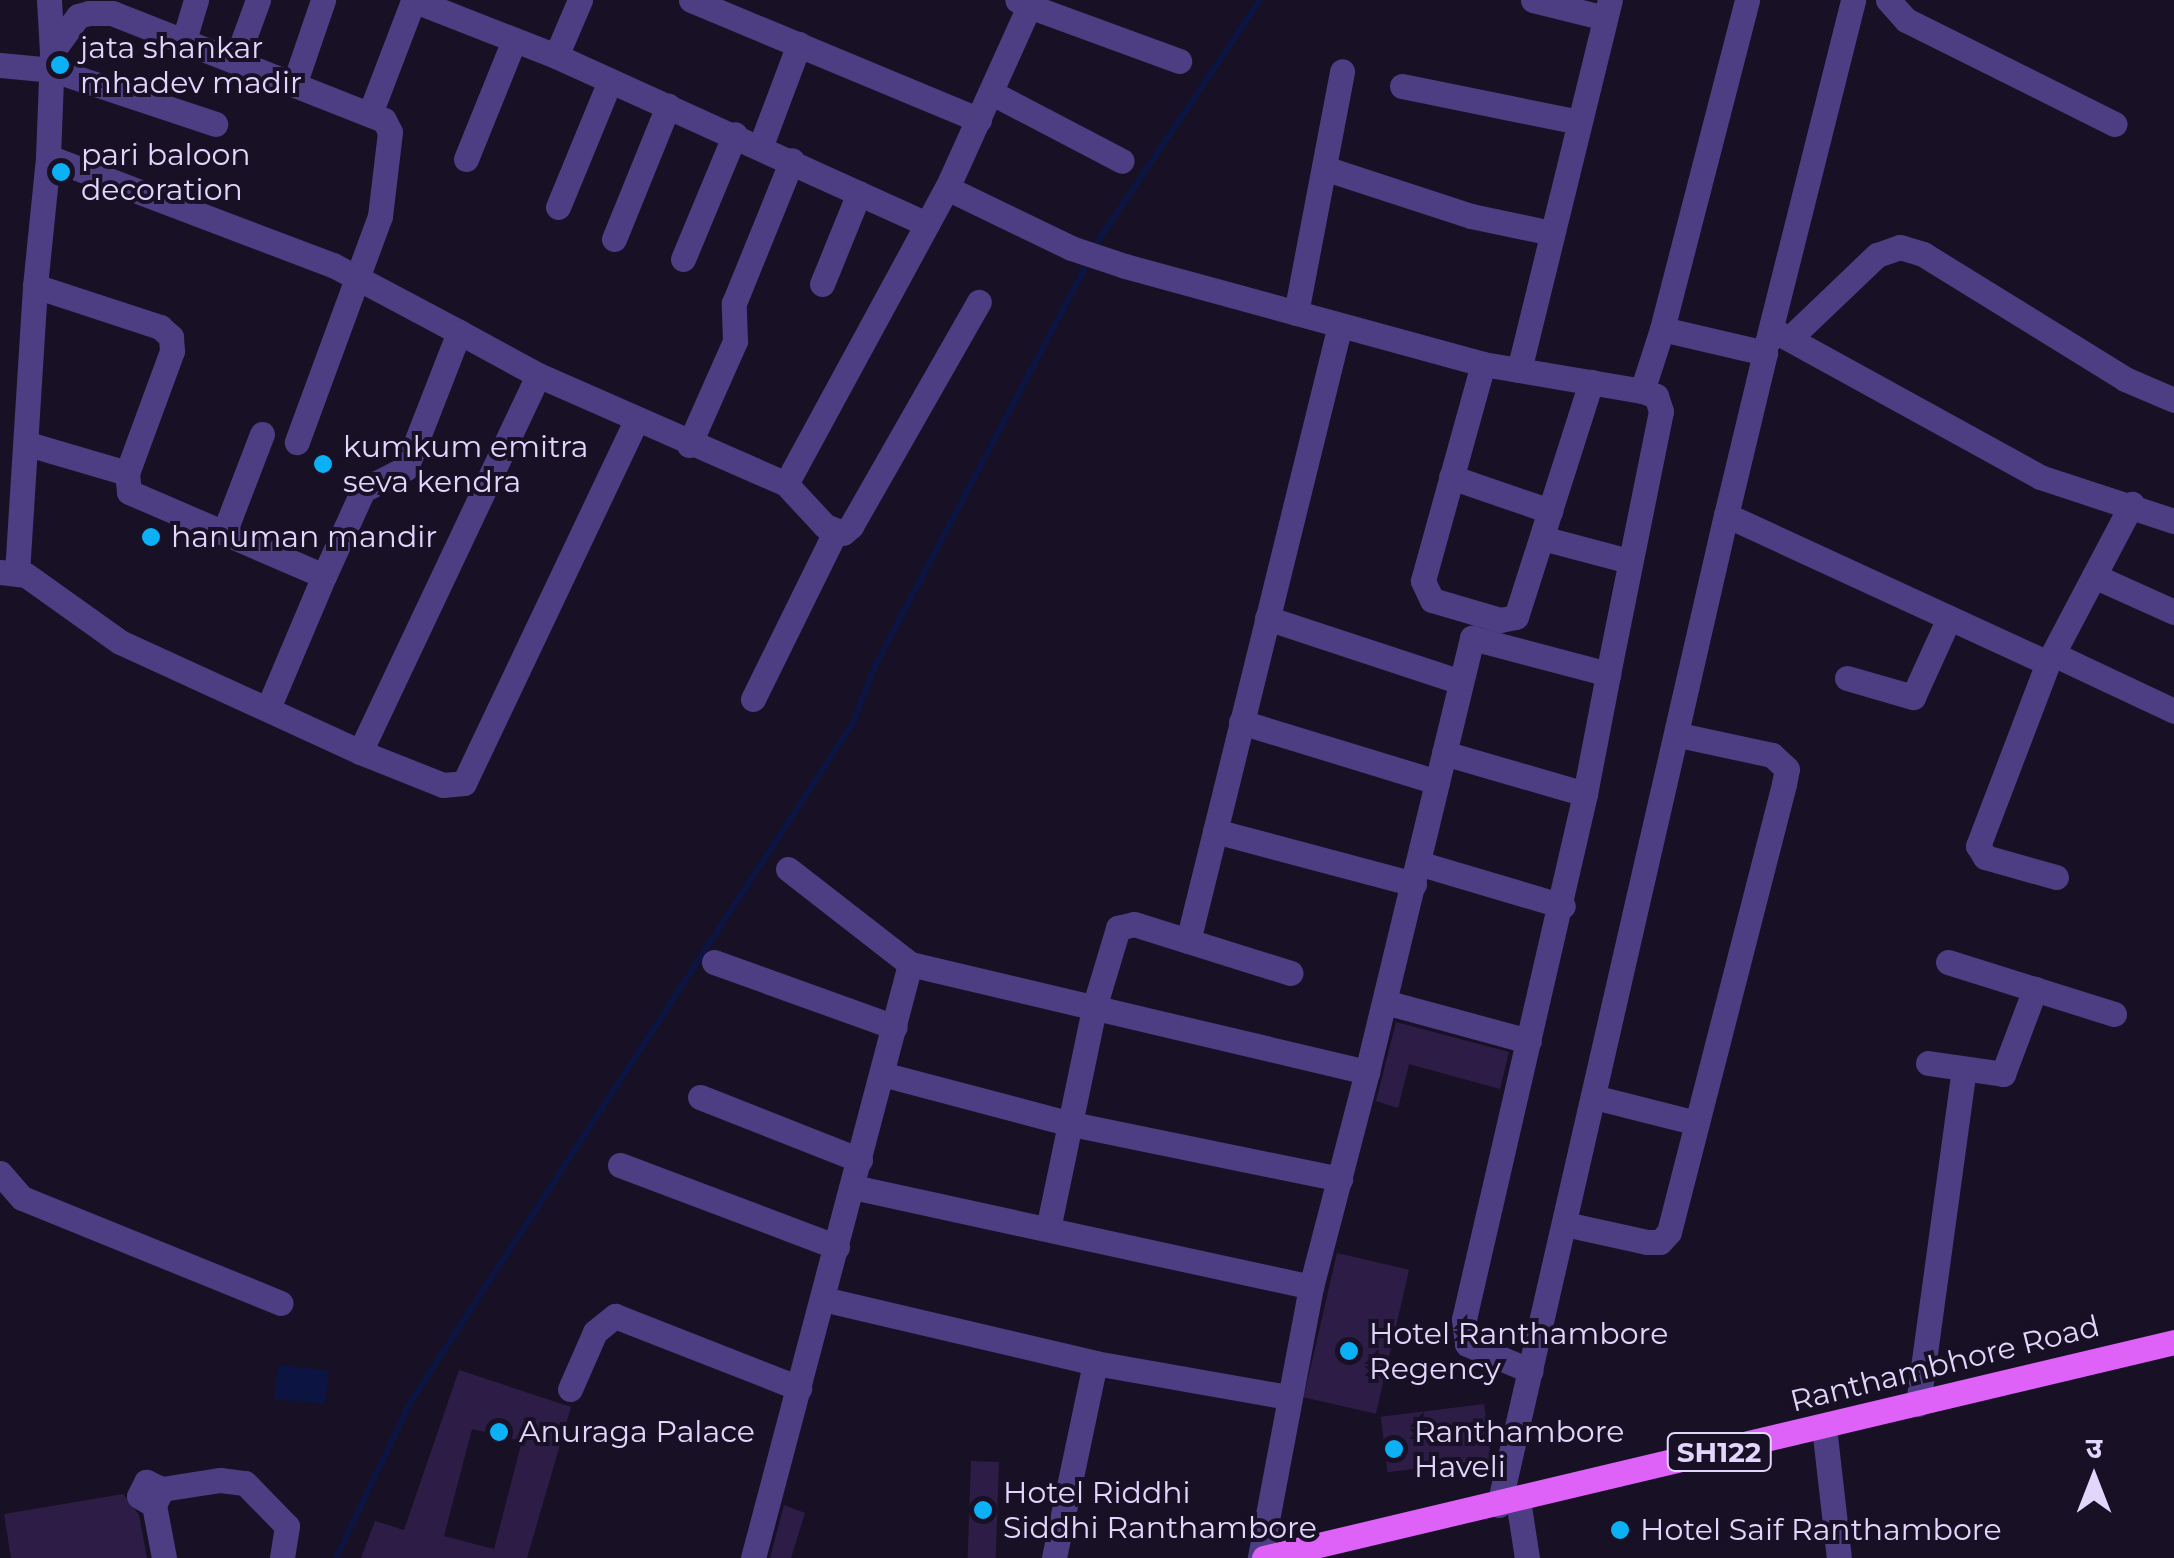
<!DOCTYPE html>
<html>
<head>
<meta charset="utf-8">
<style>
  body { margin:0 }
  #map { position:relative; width:2174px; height:1558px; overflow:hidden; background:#181025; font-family:Montserrat,"Noto Sans Devanagari",sans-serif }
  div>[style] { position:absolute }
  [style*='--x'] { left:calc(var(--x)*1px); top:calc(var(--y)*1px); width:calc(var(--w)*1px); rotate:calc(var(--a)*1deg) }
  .water>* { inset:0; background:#0c1542; transform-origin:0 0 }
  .stream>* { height:6px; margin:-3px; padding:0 3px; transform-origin:3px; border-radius:3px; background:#0c1542 }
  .building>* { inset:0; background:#2d1d46; transform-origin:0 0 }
  .minor>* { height:25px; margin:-12.5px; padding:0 12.5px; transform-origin:12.5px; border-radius:12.5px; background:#4d3d82 }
  .major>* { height:25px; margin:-12.5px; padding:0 12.5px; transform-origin:12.5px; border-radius:12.5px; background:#de62f8 }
  .dots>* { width:28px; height:28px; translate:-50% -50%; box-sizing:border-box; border:5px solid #181025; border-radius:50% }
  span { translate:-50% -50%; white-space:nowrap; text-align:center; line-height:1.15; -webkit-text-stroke:8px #181025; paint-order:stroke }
  .shield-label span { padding:2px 8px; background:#181025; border:2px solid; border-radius:8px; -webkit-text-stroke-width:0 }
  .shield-label { font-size:28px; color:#e2d6fd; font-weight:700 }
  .poi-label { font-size:30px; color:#e2d6fd }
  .left { translate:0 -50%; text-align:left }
  .street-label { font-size:30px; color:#e2d6fd }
  .north { position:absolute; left:2044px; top:1428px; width:100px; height:100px; -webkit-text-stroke:8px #181025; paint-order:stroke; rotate:0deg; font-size:28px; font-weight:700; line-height:40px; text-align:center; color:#e2d6fd }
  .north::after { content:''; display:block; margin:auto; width:35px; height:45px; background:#e2d6fd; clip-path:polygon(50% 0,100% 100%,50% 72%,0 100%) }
</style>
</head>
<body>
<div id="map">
  <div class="water">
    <i style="left:278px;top:1365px;width:51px;height:34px;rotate:6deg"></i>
  </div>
  <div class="stream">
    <i style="--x:1098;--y:241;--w:290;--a:-56.1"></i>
    <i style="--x:336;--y:1558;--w:174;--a:-64.5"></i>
    <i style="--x:411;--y:1401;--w:809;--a:-56.9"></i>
    <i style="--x:853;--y:723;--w:61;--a:-68.9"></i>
    <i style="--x:875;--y:666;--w:449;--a:-62.2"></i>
  </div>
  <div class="building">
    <i style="clip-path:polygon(1396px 1022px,1509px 1052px,1500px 1089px,1409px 1064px,1398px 1108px,1376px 1101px)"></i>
    <i style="left:1337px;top:1253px;width:74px;height:148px;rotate:13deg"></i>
    <i style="clip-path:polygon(evenodd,459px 1370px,571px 1407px,527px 1558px,361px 1558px,375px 1521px,404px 1530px,459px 1370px,472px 1429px,522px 1441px,494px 1549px,444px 1536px,472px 1429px)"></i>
    <i style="left:1484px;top:1404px;width:56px;height:104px;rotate:83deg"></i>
    <i style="left:971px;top:1461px;width:28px;height:97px;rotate:2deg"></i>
    <i style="clip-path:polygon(123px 1494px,139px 1515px,147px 1558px,11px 1558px,4px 1514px)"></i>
    <i style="clip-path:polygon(784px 1505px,805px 1513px,791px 1558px,770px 1558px)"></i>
  </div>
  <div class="minor">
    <i style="--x:49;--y:0;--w:52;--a:86.7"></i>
    <i style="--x:413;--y:0;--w:154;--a:21.4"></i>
    <i style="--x:580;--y:0;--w:61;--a:113.2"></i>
    <i style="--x:556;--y:56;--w:406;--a:24.4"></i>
    <i style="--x:691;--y:0;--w:312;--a:22.6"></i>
    <i style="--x:1533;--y:0;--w:74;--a:14"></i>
    <i style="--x:1888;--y:0;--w:27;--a:48"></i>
    <i style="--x:1906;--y:20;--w:233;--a:26.5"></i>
    <i style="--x:1029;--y:6;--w:160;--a:20.1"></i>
    <i style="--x:184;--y:40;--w:42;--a:-73.3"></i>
    <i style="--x:236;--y:60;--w:64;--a:-69.9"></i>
    <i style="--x:0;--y:65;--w:53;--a:5.4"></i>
    <i style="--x:53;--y:70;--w:171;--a:18.4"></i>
    <i style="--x:295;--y:82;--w:87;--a:-71.1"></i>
    <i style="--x:1402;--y:86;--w:181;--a:11.5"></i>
    <i style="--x:994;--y:94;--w:144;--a:27.6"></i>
    <i style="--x:371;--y:111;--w:118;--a:-69.1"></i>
    <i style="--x:761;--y:145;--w:108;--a:-69.4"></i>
    <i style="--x:48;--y:157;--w:105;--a:-87.8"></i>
    <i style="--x:52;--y:52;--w:44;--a:-54.2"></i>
    <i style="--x:78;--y:16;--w:11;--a:-15"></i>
    <i style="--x:89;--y:13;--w:23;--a:0"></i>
    <i style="--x:112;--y:13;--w:292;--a:21.5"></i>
    <i style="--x:384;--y:120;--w:13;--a:63"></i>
    <i style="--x:390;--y:132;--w:85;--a:96.8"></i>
    <i style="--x:380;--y:216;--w:241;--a:110.2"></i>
    <i style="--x:466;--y:159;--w:128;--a:-68"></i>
    <i style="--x:1324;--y:168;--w:155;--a:18.1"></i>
    <i style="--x:1471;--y:216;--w:83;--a:11.9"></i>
    <i style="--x:947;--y:188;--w:200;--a:-65.7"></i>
    <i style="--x:1029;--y:6;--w:13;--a:-153"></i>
    <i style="--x:558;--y:207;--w:136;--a:-67.6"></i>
    <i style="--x:614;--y:239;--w:144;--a:-67.9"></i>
    <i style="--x:683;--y:259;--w:135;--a:-67.4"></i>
    <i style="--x:822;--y:284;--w:98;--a:-67.9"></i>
    <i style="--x:35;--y:286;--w:130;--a:-84.2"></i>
    <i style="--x:48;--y:157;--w:305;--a:20.8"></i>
    <i style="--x:333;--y:265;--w:143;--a:28"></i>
    <i style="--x:1296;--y:313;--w:246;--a:-79.2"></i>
    <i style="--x:1662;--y:329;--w:340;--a:-75.5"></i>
    <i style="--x:1771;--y:329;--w:307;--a:28.8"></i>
    <i style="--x:2040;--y:477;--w:141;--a:18.2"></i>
    <i style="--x:1790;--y:338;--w:120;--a:-43.7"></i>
    <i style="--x:1877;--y:255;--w:24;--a:-19"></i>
    <i style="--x:1900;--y:247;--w:24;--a:17"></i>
    <i style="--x:1923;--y:254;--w:238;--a:31.7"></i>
    <i style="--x:2125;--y:379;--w:53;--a:23.2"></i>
    <i style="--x:1767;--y:343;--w:354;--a:-75.9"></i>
    <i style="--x:1483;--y:364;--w:225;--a:105.5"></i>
    <i style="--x:1423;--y:581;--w:21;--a:65"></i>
    <i style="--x:1432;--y:600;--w:71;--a:16.4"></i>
    <i style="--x:1500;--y:620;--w:16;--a:-11"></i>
    <i style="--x:1516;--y:617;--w:247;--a:-72.3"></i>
    <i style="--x:1519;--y:370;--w:381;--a:-76.2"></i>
    <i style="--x:28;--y:444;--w:103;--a:16.3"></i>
    <i style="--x:689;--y:445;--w:114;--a:-66.1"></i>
    <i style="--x:735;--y:341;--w:38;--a:-92"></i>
    <i style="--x:734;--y:303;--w:154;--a:-67.9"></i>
    <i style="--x:1451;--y:477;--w:105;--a:19"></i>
    <i style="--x:786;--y:484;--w:57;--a:47.1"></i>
    <i style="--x:825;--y:526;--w:19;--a:21"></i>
    <i style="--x:843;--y:533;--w:11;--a:-41"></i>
    <i style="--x:851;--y:526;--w:258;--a:-60.3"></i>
    <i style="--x:224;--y:533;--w:106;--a:-69"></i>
    <i style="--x:1542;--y:538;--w:90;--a:14.8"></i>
    <i style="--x:0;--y:572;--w:26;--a:7"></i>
    <i style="--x:26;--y:575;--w:115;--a:35.5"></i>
    <i style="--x:120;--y:642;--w:264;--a:24.6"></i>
    <i style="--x:360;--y:752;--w:417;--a:-64.7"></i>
    <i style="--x:538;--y:375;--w:271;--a:23.7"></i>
    <i style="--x:786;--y:484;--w:337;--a:-61.5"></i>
    <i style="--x:947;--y:188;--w:138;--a:25.8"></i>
    <i style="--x:1071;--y:248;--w:57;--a:18.4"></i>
    <i style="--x:1125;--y:266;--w:371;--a:15.3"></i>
    <i style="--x:1483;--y:364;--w:161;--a:9.6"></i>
    <i style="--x:1642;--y:391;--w:65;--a:-72.1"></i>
    <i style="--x:1662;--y:329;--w:106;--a:13.1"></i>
    <i style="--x:1765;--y:353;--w:167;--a:103.5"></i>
    <i style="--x:17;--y:573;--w:288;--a:-86.4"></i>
    <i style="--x:35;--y:286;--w:132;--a:18.2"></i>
    <i style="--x:160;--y:327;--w:15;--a:42"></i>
    <i style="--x:171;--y:337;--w:14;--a:86"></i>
    <i style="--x:172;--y:351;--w:130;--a:110.2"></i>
    <i style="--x:127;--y:473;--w:19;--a:84"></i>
    <i style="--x:129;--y:492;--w:212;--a:23.3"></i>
    <i style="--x:324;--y:576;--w:94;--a:-65.6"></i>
    <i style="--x:363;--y:490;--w:48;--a:-27.1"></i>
    <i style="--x:406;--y:468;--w:146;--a:-68.7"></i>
    <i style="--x:459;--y:332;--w:90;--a:28.6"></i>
    <i style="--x:2094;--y:576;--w:88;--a:24.2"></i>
    <i style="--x:1267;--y:618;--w:203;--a:18.3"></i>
    <i style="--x:2053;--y:654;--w:134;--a:25.2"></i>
    <i style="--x:1847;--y:678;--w:69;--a:16.1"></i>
    <i style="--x:1913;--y:697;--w:87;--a:-65.5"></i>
    <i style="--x:753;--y:699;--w:186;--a:-63.8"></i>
    <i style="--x:269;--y:706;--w:141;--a:-67.1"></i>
    <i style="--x:1241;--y:722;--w:205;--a:17"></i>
    <i style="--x:360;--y:752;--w:89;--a:21.7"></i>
    <i style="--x:443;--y:785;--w:21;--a:-5"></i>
    <i style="--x:464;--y:783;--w:401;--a:-64.6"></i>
    <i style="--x:1444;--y:753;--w:147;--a:16.2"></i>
    <i style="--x:1585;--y:794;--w:539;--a:102.98"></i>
    <i style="--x:1464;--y:1319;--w:25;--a:83"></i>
    <i style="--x:1467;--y:1344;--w:69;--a:22.9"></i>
    <i style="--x:1585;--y:794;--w:122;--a:-79.1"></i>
    <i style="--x:1215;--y:831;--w:206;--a:14.9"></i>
    <i style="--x:1418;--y:863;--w:151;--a:16.5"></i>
    <i style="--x:788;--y:869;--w:155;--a:37.9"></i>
    <i style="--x:2056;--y:877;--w:74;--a:-164.3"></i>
    <i style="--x:1985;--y:857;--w:13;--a:-122"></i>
    <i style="--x:1978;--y:846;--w:196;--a:-69.1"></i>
    <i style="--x:2048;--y:663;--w:180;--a:-62.2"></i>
    <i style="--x:1188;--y:941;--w:634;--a:-76.14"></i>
    <i style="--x:714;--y:962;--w:192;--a:19.8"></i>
    <i style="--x:1948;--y:962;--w:174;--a:17.4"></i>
    <i style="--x:1385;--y:1002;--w:149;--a:15.2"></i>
    <i style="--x:1928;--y:1063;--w:76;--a:8.3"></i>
    <i style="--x:2003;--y:1074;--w:91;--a:-69.4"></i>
    <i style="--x:1367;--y:1072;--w:447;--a:-76.4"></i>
    <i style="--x:1472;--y:638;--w:141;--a:14.8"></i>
    <i style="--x:1608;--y:674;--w:268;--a:-78.6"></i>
    <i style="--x:1661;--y:411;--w:16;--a:-108"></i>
    <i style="--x:1656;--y:396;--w:15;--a:-160"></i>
    <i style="--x:882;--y:1074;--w:191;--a:14.8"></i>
    <i style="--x:1067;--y:1123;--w:279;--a:11.6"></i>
    <i style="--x:700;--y:1097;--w:172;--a:21.5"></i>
    <i style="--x:1594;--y:1097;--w:106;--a:14.2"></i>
    <i style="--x:620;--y:1165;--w:232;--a:20.7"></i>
    <i style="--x:0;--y:1173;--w:33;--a:49"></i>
    <i style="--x:22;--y:1198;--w:279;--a:22.1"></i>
    <i style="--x:853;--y:1187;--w:469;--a:12.3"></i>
    <i style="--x:1565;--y:1224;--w:84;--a:12.4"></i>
    <i style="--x:1647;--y:1242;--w:13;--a:0"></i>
    <i style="--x:1660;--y:1242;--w:13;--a:-48"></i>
    <i style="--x:1669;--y:1232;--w:463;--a:-75.6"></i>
    <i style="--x:1784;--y:784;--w:15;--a:-79"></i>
    <i style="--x:1787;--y:769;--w:21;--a:-137"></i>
    <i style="--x:1772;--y:755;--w:95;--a:-167.9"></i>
    <i style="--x:1048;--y:1229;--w:226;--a:-78.2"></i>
    <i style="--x:1094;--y:1008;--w:84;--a:-73.3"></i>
    <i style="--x:1118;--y:928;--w:16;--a:-14"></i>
    <i style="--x:1134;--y:924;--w:164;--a:17.4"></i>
    <i style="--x:823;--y:1299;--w:279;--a:13.2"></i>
    <i style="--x:1095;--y:1363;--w:199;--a:101.9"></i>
    <i style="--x:1095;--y:1363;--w:196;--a:10"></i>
    <i style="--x:570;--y:1389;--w:62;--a:-66.3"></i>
    <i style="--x:595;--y:1332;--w:26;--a:-39"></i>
    <i style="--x:615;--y:1316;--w:198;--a:21.4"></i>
    <i style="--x:1918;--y:1404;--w:337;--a:-82.2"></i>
    <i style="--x:1824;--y:1427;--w:132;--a:83.5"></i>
    <i style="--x:162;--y:1489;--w:59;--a:-8.8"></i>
    <i style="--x:220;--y:1480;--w:25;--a:7"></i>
    <i style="--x:245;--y:1483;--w:60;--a:45.7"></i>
    <i style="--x:287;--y:1526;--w:32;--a:99"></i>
    <i style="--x:1518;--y:1500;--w:59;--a:81.2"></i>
    <i style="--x:154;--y:1505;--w:17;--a:-149"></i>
    <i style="--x:139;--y:1496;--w:16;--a:-63"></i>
    <i style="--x:146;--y:1482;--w:17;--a:24"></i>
    <i style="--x:162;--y:1489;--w:18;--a:117"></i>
    <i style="--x:154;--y:1505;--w:54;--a:79.3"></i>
    <i style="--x:1499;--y:1505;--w:1016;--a:-77.09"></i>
    <i style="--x:1726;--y:515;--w:354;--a:24.7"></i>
    <i style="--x:753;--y:1558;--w:614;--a:-75.19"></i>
    <i style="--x:910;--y:964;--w:470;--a:13.3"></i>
    <i style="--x:1367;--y:1072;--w:222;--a:104.6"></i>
    <i style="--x:1311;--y:1287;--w:276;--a:100.7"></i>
  </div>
  <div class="major">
    <i style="--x:1264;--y:1558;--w:935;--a:-13.35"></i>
  </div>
  <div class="dots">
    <i style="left:60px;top:65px;background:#0bb0f5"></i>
    <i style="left:61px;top:172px;background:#0bb0f5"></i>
    <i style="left:323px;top:464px;background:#0bb0f5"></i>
    <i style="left:151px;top:537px;background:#0bb0f5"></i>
    <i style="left:1349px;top:1351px;background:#0bb0f5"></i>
    <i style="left:499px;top:1432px;background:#0bb0f5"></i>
    <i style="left:1394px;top:1449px;background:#0bb0f5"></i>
    <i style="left:983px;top:1510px;background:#0bb0f5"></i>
    <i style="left:1620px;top:1530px;background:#0bb0f5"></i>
  </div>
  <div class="shield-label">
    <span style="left:1719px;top:1452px">SH122</span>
  </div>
  <div class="poi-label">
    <span class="left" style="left:80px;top:65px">jata shankar<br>mhadev madir</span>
    <span class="left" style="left:81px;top:172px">pari baloon<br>decoration</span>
    <span class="left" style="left:343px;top:464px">kumkum emitra<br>seva kendra</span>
    <span class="left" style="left:171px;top:537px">hanuman mandir</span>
    <span class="left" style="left:1369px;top:1351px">Hotel Ranthambore<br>Regency</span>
    <span class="left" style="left:519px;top:1432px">Anuraga Palace</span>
    <span class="left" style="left:1414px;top:1449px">Ranthambore<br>Haveli</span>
    <span class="left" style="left:1003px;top:1510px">Hotel Riddhi<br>Siddhi Ranthambore</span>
    <span class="left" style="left:1640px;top:1530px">Hotel Saif Ranthambore</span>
  </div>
  <div class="street-label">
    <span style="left:1945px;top:1364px;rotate:-14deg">Ranthambhore Road</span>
  </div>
  <div class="north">उ</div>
</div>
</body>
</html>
